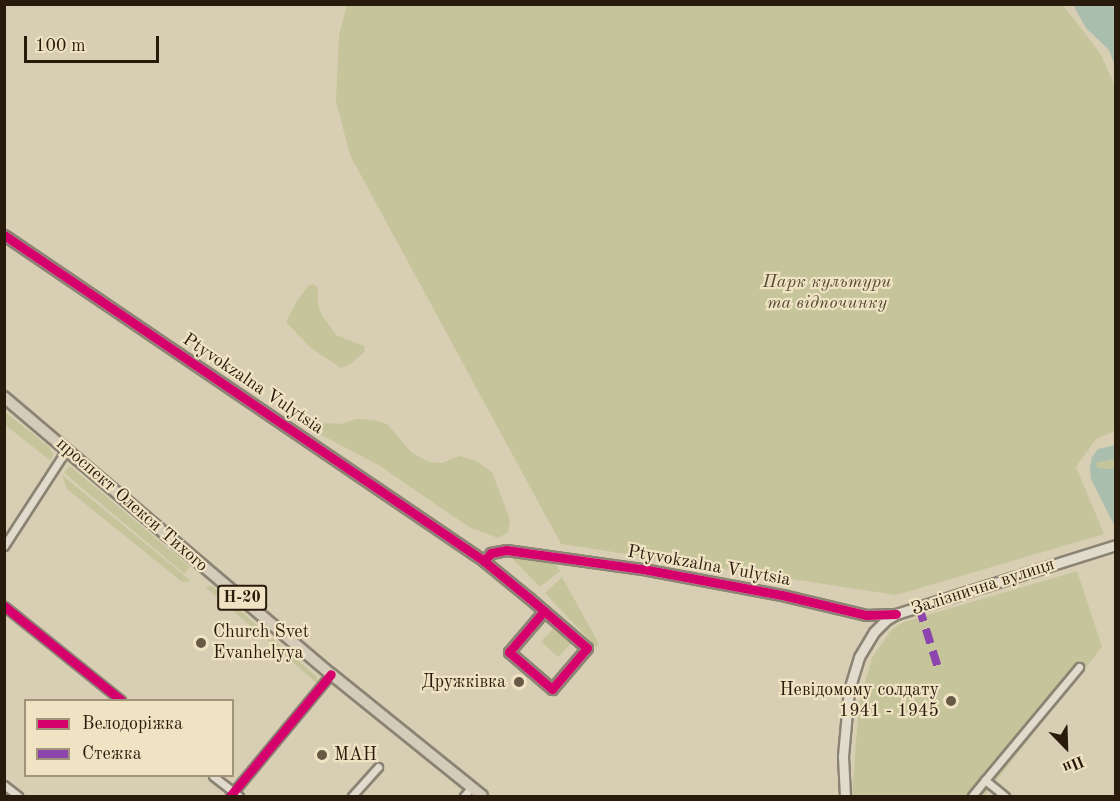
<!DOCTYPE html>
<html>
<head>
<meta charset="utf-8">
<style>
  body { margin:0 }
  #map { position:relative; width:1120px; height:801px; overflow:hidden; background:#d8ceb3; font-family:"Old Standard TT",serif }
  div>[style] { position:absolute }
  [style*='--x'] { left:calc(var(--x)*1px); top:calc(var(--y)*1px); width:calc(var(--w)*1px); rotate:calc(var(--a)*1deg) }
  .green>* { inset:0; background:#c5c49a; transform-origin:0 0 }
  .water>* { inset:0; background:#aabeae }
  .roads { filter:drop-shadow(2px 0 #8b8373) drop-shadow(-2px 0 #8b8373) drop-shadow(0 2px #8b8373) drop-shadow(0 -2px #8b8373) }
  .minor>* { height:7px; margin:-3.5px; padding:0 3.5px; transform-origin:3.5px; border-radius:3.5px; background:#e0dbcd }
  .tertiary>* { height:9px; margin:-4.5px; padding:0 4.5px; transform-origin:4.5px; border-radius:4.5px; background:#e0dbcd }
  .primary>* { height:10px; margin:-5px; padding:0 5px; transform-origin:5px; border-radius:5px; background:#d5cbb9 }
  .quiet>* { height:8px; margin-top:-4px; transform-origin:0; background:repeating-linear-gradient(90deg,#8e44ad 0 15px,transparent 0 23px) }
  .cycleway>* { height:9px; margin:-4.5px; padding:0 4.5px; transform-origin:4.5px; border-radius:4.5px; background:#d6006c }
  .dots>* { width:16px; height:16px; translate:-50% -50%; box-sizing:border-box; border:3px solid #efe3c4; border-radius:50% }
  span { translate:-50% -50%; white-space:nowrap; text-align:center; line-height:1.15; -webkit-text-stroke:4.5px #efe3c4; paint-order:stroke }
  .shield-label span { padding:2px 4px; background:#efe3c4; border:2px solid; border-radius:4px; -webkit-text-stroke-width:0 }
  .shield-label { font-size:16px; color:#291b0c; font-weight:700 }
  .park-label { font-size:18px; color:#534b30; font-style:italic }
  .street-label { font-size:18px; color:#291b0c }
  .poi-label { font-size:18px; color:#291b0c }
  .left { translate:0 -50%; text-align:left }
  .right { translate:-100% -50%; text-align:right }
  .frame { position:absolute; inset:0; border:6px solid #291b0c; pointer-events:none }
  .legend { position:absolute; left:24px; top:699px; width:210px; height:78px; box-sizing:border-box; background:#efe3c4; border:2px solid #a0937a; margin:0; padding:8px 10px; list-style:none; font-size:18px; color:#291b0c }
  .legend li { display:flex; align-items:center; gap:12px; height:30px }
  .legend b { width:30px; border:2px solid #a0937a }
  .north { position:absolute; left:1036px; top:717px; width:60px; height:60px; -webkit-text-stroke:4px #efe3c4; paint-order:stroke; rotate:157deg; font-size:16px; font-weight:700; line-height:24px; text-align:center; color:#291b0c }
  .north::after { content:''; display:block; margin:auto; width:21px; height:27px; background:#291b0c; clip-path:polygon(50% 0,100% 100%,50% 72%,0 100%) }
  .scale { position:absolute; left:24px; top:36px; width:135px; height:27px; box-sizing:border-box; border:3px solid #291b0c; border-top:0; padding-left:8px; font-size:18px; line-height:21px; white-space:nowrap; color:#291b0c; -webkit-text-stroke:4px #efe3c4; paint-order:stroke }
</style>
</head>
<body>
<div id="map">
  <div class="green">
    <i style="clip-path:polygon(347px 5px,1063px 5px,1100px 53px,1115px 86px,1115px 431px,1096px 439px,1076px 467px,1104px 534px,896px 595px,561px 544px,350px 155px,336px 101px,339px 35px)"></i>
    <i style="clip-path:polygon(313px 284px,318px 288px,318px 305px,323px 317px,336px 335px,364px 346px,365px 351px,352px 363px,341px 368px,311px 348px,286px 322px,297px 301px,308px 286px)"></i>
    <i style="clip-path:polygon(4px 411px,49px 447px,53px 454px,51px 461px,5px 425px)"></i>
    <i style="clip-path:polygon(357px 419px,374px 420px,387px 424px,412px 453px,429px 462px,442px 463px,459px 456px,476px 461px,492px 472px,510px 520px,508px 532px,498px 538px,469px 527px,380px 466px,318px 433px,316px 428px,325px 423px,341px 424px)"></i>
    <i style="clip-path:polygon(1115px 459px,1115px 469px,1096px 468px,1096px 463px)"></i>
    <i style="left:70px;top:466px;width:157px;height:9px;rotate:40deg"></i>
    <i style="clip-path:polygon(62px 475px,191px 581px,182px 582px,67px 489px)"></i>
    <i style="clip-path:polygon(507px 553px,553px 560px,560px 571px,540px 587px)"></i>
    <i style="clip-path:polygon(1077px 571px,1102px 647px,984px 796px,852px 796px,859px 704px,872px 658px,891px 630px,904px 622px)"></i>
    <i style="clip-path:polygon(562px 577px,599px 644px,596px 647px,545px 593px)"></i>
    <i style="clip-path:polygon(212px 586px,317px 677px,318px 684px,205px 587px)"></i>
    <i style="left:555px;top:627px;width:23px;height:20px;rotate:43deg"></i>
  </div>
  <div class="water">
    <i style="clip-path:polygon(1073px 5px,1111px 5px,1115px 9px,1115px 67px,1109px 50px,1086px 28px)"></i>
    <i style="clip-path:polygon(1115px 445px,1115px 459px,1096px 463px,1097px 468px,1115px 469px,1115px 527px,1091px 479px,1090px 468px,1092px 457px,1098px 449px)"></i>
  </div>
  <div class="roads">
    <div class="minor">
      <i style="--x:4;--y:546;--w:116;--a:-57"></i>
      <i style="--x:4;--y:606;--w:150;--a:38.8"></i>
      <i style="--x:213;--y:776;--w:33;--a:38"></i>
      <i style="--x:985;--y:780;--w:147;--a:-50.2"></i>
      <i style="--x:4;--y:785;--w:18;--a:38"></i>
      <i style="--x:230;--y:796;--w:158;--a:-50.4"></i>
      <i style="--x:352;--y:796;--w:39;--a:-48"></i>
      <i style="--x:464;--y:796;--w:11;--a:-49"></i>
      <i style="--x:972;--y:796;--w:21;--a:-51"></i>
      <i style="--x:985;--y:780;--w:26;--a:39"></i>
    </div>
    <div class="tertiary">
      <i style="--x:4;--y:235;--w:580;--a:34.18"></i>
      <i style="--x:544;--y:611;--w:54;--a:130.5"></i>
      <i style="--x:509;--y:652;--w:57;--a:40.7"></i>
      <i style="--x:552;--y:689;--w:54;--a:-49.5"></i>
      <i style="--x:587;--y:648;--w:77;--a:-139.2"></i>
      <i style="--x:529;--y:598;--w:58;--a:-140.6"></i>
      <i style="--x:484;--y:561;--w:11;--a:-49"></i>
      <i style="--x:491;--y:553;--w:15;--a:-11"></i>
      <i style="--x:506;--y:550;--w:143;--a:8"></i>
      <i style="--x:648;--y:570;--w:136;--a:10.6"></i>
      <i style="--x:782;--y:595;--w:86;--a:13.4"></i>
      <i style="--x:866;--y:615;--w:30;--a:-2"></i>
      <i style="--x:845;--y:796;--w:40;--a:-92.9"></i>
      <i style="--x:843;--y:756;--w:66;--a:-84.8"></i>
      <i style="--x:849;--y:690;--w:34;--a:-73"></i>
      <i style="--x:859;--y:657;--w:29;--a:-59"></i>
      <i style="--x:874;--y:632;--w:17;--a:-45"></i>
      <i style="--x:886;--y:620;--w:12;--a:-31"></i>
      <i style="--x:896;--y:614;--w:231;--a:-17.4"></i>
    </div>
    <div class="primary">
      <i style="--x:4;--y:397;--w:429;--a:40.3"></i>
      <i style="--x:331;--y:674;--w:194;--a:38.9"></i>
    </div>
  </div>
  <div class="quiet">
    <i style="--x:919;--y:607;--w:67;--a:72.6"></i>
  </div>
  <div class="cycleway">
    <i style="--x:4;--y:235;--w:580;--a:34.18"></i>
    <i style="--x:4;--y:606;--w:150;--a:38.8"></i>
    <i style="--x:544;--y:611;--w:54;--a:130.5"></i>
    <i style="--x:509;--y:652;--w:57;--a:40.7"></i>
    <i style="--x:552;--y:689;--w:54;--a:-49.5"></i>
    <i style="--x:587;--y:648;--w:77;--a:-139.2"></i>
    <i style="--x:529;--y:598;--w:58;--a:-140.6"></i>
    <i style="--x:484;--y:561;--w:11;--a:-49"></i>
    <i style="--x:491;--y:553;--w:15;--a:-11"></i>
    <i style="--x:506;--y:550;--w:143;--a:8"></i>
    <i style="--x:648;--y:570;--w:136;--a:10.6"></i>
    <i style="--x:782;--y:595;--w:86;--a:13.4"></i>
    <i style="--x:866;--y:615;--w:30;--a:-2"></i>
    <i style="--x:230;--y:796;--w:158;--a:-50.4"></i>
  </div>
  <div class="dots">
    <i style="left:201px;top:643px;background:#665a46"></i>
    <i style="left:519px;top:682px;background:#665a46"></i>
    <i style="left:951px;top:701px;background:#665a46"></i>
    <i style="left:322px;top:755px;background:#665a46"></i>
  </div>
  <div class="shield-label">
    <span style="left:242px;top:598px">Н-20</span>
  </div>
  <div class="park-label">
    <span style="left:827px;top:293px">Парк культури<br>та відпочинку</span>
  </div>
  <div class="street-label">
    <span style="left:253px;top:384px;rotate:34deg">Ptyvokzalna Vulytsia</span>
    <span style="left:132px;top:505px;rotate:41deg">проспект Олекси Тихого</span>
    <span style="left:709px;top:566px;rotate:10deg">Ptyvokzalna Vulytsia</span>
    <span style="left:983px;top:587px;rotate:-18deg">Залізнична вулиця</span>
  </div>
  <div class="poi-label">
    <span class="left" style="left:213px;top:643px">Church Svet<br>Evanhelyya</span>
    <span class="right" style="left:506px;top:682px">Дружківка</span>
    <span class="right" style="left:939px;top:701px">Невідомому солдату<br>1941 - 1945</span>
    <span class="left" style="left:334px;top:755px">МАН</span>
  </div>
  <div class="frame"></div>
  <ul class="legend">
  <li><b style="height:8px;background:#d6006c"></b>Велодоріжка</li>
  <li><b style="height:8px;background:#8e44ad"></b>Стежка</li>
  </ul>
  <div class="north">Пн</div>
  <div class="scale">100 m</div>
</div>
</body>
</html>
